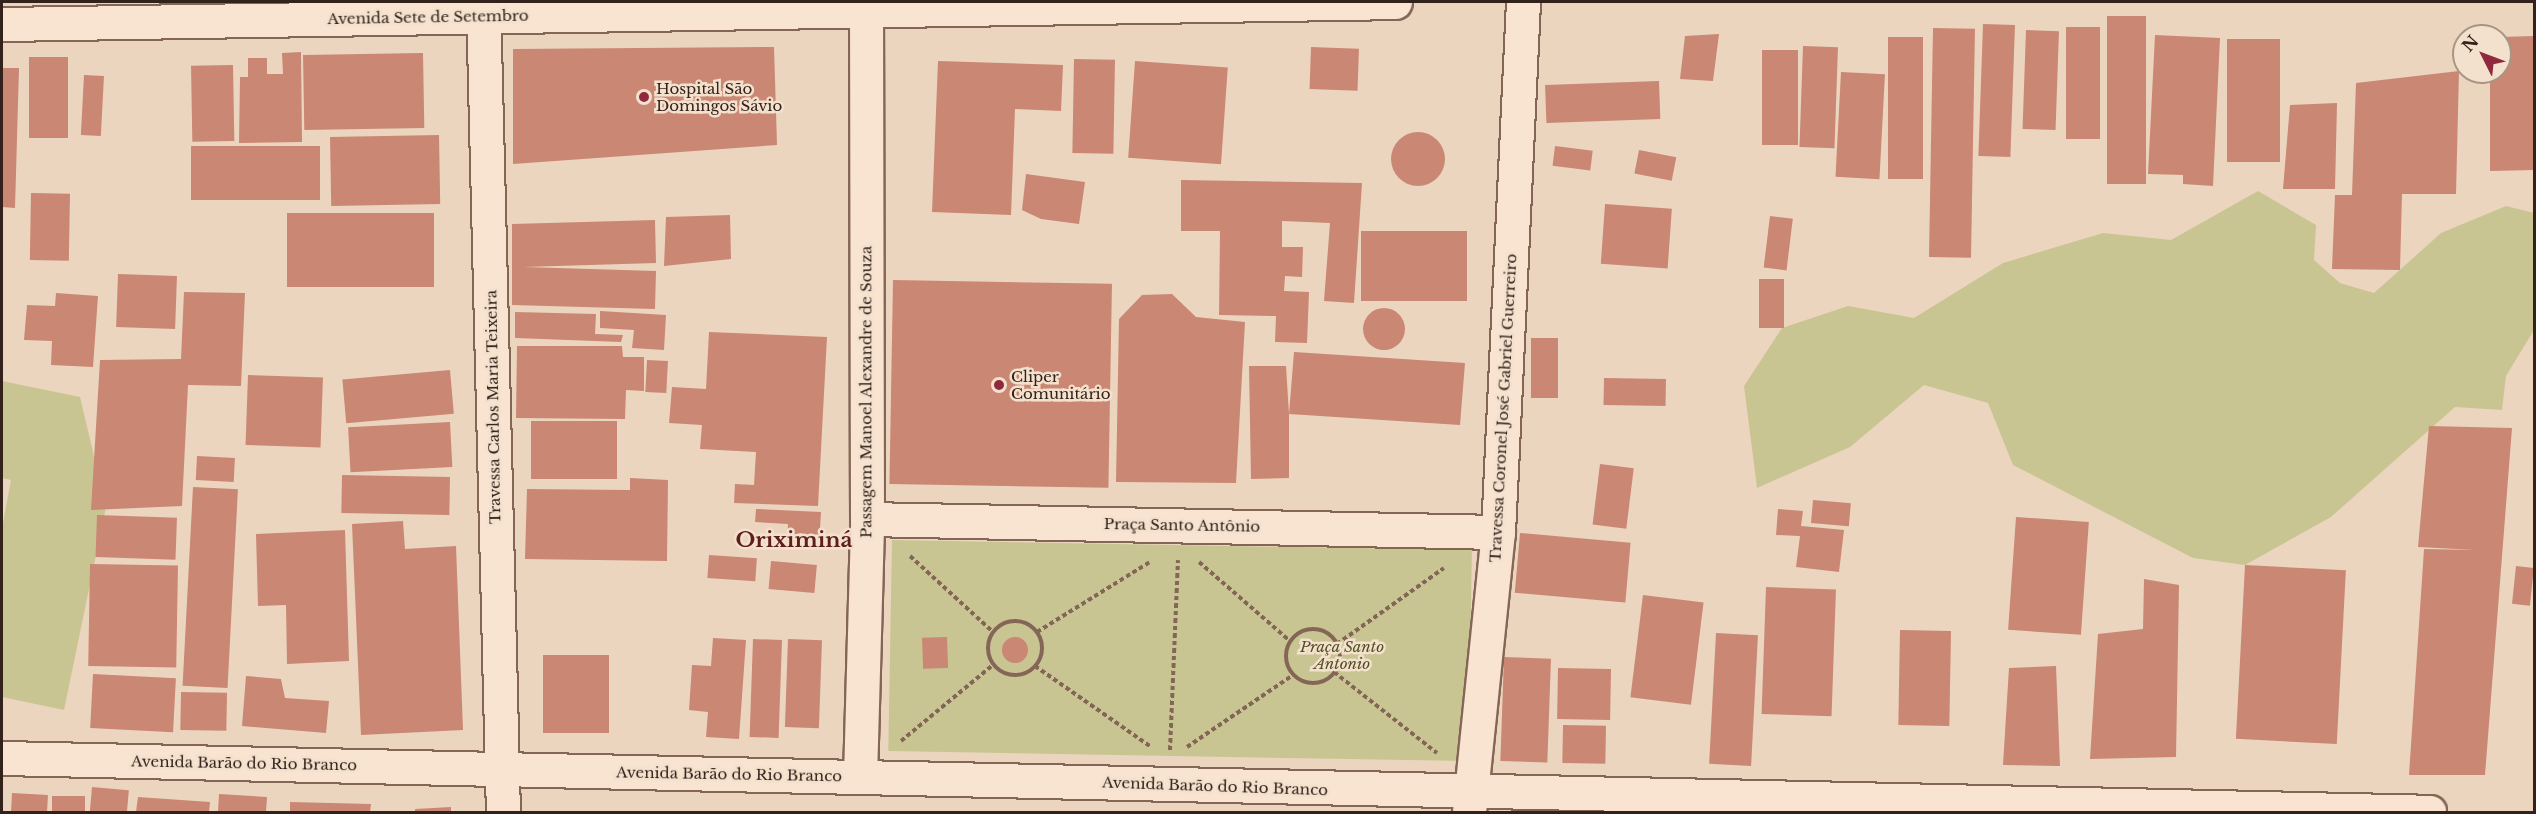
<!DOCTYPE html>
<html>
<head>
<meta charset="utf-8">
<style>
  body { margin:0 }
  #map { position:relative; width:2536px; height:814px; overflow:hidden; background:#ecd5be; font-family:"Libre Baskerville",serif }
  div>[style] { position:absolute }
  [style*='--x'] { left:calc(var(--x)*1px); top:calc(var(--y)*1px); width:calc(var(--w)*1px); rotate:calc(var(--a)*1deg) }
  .green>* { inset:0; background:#c9c592; transform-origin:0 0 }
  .building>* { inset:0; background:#ca8774; transform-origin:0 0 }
  .round { border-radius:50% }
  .path>* { height:4px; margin-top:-2px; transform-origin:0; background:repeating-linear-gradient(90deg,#846657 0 4.5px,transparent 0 7.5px) }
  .path>.ring { margin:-2px; padding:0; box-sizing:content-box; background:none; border:4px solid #846657; border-radius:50% }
  .roads { filter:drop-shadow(2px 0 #846657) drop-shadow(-2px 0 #846657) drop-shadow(0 2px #846657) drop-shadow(0 -2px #846657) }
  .street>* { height:33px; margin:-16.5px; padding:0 16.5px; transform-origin:16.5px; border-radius:16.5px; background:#f8e4d0 }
  .secondary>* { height:33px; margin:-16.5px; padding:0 16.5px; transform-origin:16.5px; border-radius:16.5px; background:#f8e4d0 }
  .dots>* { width:16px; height:16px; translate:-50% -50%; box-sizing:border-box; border:3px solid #f4e1cd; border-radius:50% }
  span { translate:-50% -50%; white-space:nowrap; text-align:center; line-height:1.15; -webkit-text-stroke:5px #f4e1cd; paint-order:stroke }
  .street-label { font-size:15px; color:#33221c }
  .poi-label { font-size:15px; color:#33221c }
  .left { translate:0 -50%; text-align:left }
  .park-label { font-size:15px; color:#4d4f23; font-style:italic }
  .district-label { font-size:21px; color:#5f1d1c; font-weight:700 }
  .frame { position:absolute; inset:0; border:3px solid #33221c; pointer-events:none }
  .north { position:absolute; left:2452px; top:24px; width:60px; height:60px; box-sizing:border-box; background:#f4e1cd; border:2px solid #a79586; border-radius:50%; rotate:312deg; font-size:16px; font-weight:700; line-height:24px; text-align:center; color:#33221c }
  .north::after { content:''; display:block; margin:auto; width:21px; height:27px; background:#91293e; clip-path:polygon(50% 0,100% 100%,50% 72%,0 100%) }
</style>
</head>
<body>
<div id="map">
  <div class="green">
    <i style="clip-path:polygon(2258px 191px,2316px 225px,2314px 260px,2340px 283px,2374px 293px,2441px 233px,2506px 206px,2534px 213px,2534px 330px,2506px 376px,2502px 410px,2455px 407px,2331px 517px,2245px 565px,2193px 558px,2013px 465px,1988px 403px,1924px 385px,1850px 447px,1757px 488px,1744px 386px,1782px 328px,1848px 306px,1914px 318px,2003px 263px,2103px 233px,2171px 240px)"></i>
    <i style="clip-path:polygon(2px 381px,80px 397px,106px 507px,64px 710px,2px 697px,2px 528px,11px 480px,2px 478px)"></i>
    <i style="left:892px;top:540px;width:580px;height:211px;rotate:1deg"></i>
  </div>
  <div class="building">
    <i style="left:2107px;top:16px;width:39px;height:168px"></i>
    <i style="left:1983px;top:24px;width:32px;height:132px;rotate:2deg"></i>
    <i style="left:2066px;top:27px;width:34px;height:112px"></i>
    <i style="left:1933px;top:28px;width:42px;height:229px;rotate:1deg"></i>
    <i style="left:2026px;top:30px;width:33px;height:99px;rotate:2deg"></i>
    <i style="clip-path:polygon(1719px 34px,1713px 81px,1680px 79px,1685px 36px)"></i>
    <i style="clip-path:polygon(2155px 35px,2220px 38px,2213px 186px,2183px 184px,2183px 175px,2148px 174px)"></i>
    <i style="clip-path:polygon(2534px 36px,2534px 170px,2490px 171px,2490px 72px,2500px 72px,2500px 37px)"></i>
    <i style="left:1888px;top:37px;width:35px;height:142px"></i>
    <i style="left:2227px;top:39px;width:53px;height:123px"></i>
    <i style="left:1803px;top:46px;width:35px;height:101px;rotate:2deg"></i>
    <i style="clip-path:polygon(774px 47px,777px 145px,513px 164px,513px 49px)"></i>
    <i style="left:1311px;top:47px;width:48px;height:42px;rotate:2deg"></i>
    <i style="left:1798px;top:50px;width:95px;height:36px;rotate:90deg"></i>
    <i style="clip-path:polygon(301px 52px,302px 142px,239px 143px,240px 77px,248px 77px,248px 58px,267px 58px,267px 74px,283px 74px,282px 53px)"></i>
    <i style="left:423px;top:53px;width:75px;height:120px;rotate:89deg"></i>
    <i style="left:29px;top:57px;width:39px;height:81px"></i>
    <i style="left:1074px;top:59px;width:41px;height:94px;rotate:1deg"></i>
    <i style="clip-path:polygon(938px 61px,1063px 65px,1061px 111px,1015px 109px,1011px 215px,932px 212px)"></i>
    <i style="left:1135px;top:61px;width:93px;height:97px;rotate:4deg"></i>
    <i style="left:233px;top:65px;width:76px;height:42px;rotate:89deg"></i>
    <i style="clip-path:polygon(2px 68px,19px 68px,15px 208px,2px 207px)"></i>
    <i style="clip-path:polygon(2459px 71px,2456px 194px,2402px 194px,2400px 270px,2332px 269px,2335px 195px,2352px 195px,2356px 83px)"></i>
    <i style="left:1841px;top:72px;width:44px;height:105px;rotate:3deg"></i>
    <i style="left:84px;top:75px;width:20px;height:60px;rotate:3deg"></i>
    <i style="left:1659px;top:81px;width:38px;height:114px;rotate:88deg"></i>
    <i style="clip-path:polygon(2337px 103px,2335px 189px,2283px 189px,2290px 105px)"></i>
    <i class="round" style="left:1391px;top:132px;width:54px;height:54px"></i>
    <i style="left:439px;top:135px;width:69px;height:109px;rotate:89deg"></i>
    <i style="left:191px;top:146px;width:129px;height:54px"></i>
    <i style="left:1555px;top:146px;width:38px;height:20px;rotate:7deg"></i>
    <i style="left:1639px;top:150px;width:38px;height:24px;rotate:11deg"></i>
    <i style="clip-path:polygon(1026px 174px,1085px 182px,1079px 224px,1041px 219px,1022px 210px)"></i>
    <i style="clip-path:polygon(1181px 180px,1362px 183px,1354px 303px,1324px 301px,1330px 223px,1282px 221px,1282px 247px,1303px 247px,1302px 277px,1285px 276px,1284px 291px,1309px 292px,1307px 343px,1275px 342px,1276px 316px,1219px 315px,1220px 231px,1181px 231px)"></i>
    <i style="left:31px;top:193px;width:39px;height:67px;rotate:1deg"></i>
    <i style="left:1605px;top:204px;width:67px;height:60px;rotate:4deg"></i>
    <i style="left:434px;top:213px;width:74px;height:147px;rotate:90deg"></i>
    <i style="clip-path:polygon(730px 215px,731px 259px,664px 266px,666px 217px)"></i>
    <i style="left:1770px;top:216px;width:23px;height:52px;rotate:7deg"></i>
    <i style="clip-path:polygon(655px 220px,656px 263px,524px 267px,656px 271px,655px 309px,512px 305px,512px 224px)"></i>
    <i style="left:1467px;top:231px;width:70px;height:106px;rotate:90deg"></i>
    <i style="left:118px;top:274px;width:59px;height:53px;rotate:2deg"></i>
    <i style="left:1759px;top:279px;width:25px;height:49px"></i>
    <i style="left:893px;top:280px;width:219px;height:204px;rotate:1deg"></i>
    <i style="clip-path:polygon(184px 292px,245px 293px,241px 386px,188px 385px,182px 506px,91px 510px,100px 360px,181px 359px)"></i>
    <i style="clip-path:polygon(56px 293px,98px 296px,93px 367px,51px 365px,52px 341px,24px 340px,27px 305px,55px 306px)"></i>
    <i style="clip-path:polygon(1172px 294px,1196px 317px,1245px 322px,1236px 483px,1116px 482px,1119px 319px,1142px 295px)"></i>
    <i class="round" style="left:1363px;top:308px;width:42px;height:42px"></i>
    <i style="clip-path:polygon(600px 311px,666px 315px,664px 350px,632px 348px,634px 330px,600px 328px)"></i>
    <i style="clip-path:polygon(515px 312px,596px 314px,595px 334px,623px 335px,621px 342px,515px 338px)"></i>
    <i style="clip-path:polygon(709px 332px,827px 337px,818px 506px,734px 503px,735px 484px,754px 485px,756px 452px,700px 449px,702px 425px,669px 423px,672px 387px,706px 389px)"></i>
    <i style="left:1531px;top:338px;width:27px;height:60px"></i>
    <i style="clip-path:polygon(517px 346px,622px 346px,623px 357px,644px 357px,644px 391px,626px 390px,625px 419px,516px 418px)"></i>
    <i style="clip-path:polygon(1294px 352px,1465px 363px,1460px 425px,1289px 414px,1289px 478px,1251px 479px,1249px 366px,1286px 366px,1289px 414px)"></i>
    <i style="left:647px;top:360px;width:21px;height:32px;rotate:3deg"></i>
    <i style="left:450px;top:370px;width:44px;height:108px;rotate:85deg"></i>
    <i style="left:248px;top:375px;width:75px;height:70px;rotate:2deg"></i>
    <i style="left:1604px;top:378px;width:62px;height:27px;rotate:1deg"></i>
    <i style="left:531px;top:421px;width:86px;height:58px"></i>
    <i style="left:450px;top:422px;width:45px;height:102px;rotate:87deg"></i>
    <i style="clip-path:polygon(2429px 426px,2512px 428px,2485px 775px,2409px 775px,2424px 549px,2476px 550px,2418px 547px)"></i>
    <i style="left:197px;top:456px;width:38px;height:24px;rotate:3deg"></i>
    <i style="left:1600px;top:464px;width:34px;height:61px;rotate:7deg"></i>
    <i style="left:342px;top:475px;width:108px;height:38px;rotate:1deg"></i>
    <i style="clip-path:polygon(630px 478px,668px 480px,667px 561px,525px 559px,527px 489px,630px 490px)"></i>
    <i style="left:193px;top:487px;width:45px;height:199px;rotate:3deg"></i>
    <i style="left:1813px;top:500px;width:38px;height:23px;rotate:5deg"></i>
    <i style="clip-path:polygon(756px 509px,821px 512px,819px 547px,787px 546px,788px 524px,755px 522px)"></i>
    <i style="clip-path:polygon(1778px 509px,1803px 511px,1801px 526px,1844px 530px,1839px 572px,1796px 567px,1800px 536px,1776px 535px)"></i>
    <i style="left:97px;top:515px;width:80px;height:42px;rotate:2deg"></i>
    <i style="left:2016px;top:517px;width:73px;height:113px;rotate:4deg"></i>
    <i style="clip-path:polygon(403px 521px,405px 549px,456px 546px,463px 730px,361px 735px,352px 524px)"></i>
    <i style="clip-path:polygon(345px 530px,349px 661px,287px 664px,286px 605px,258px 606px,256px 534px)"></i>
    <i style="left:1520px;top:533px;width:111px;height:60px;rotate:5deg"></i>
    <i style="left:709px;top:555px;width:48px;height:23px;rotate:4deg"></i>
    <i style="left:771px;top:561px;width:46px;height:28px;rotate:5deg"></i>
    <i style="left:90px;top:564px;width:88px;height:102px;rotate:1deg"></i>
    <i style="left:2245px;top:565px;width:101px;height:174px;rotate:3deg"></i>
    <i style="left:2516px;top:566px;width:18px;height:38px;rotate:6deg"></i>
    <i style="clip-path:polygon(2144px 579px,2179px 585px,2176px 757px,2090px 759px,2098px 634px,2143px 629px)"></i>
    <i style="left:1766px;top:587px;width:70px;height:127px;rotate:2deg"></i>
    <i style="left:1643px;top:595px;width:61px;height:103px;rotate:7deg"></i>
    <i style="left:1900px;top:630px;width:51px;height:95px;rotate:1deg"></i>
    <i style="left:1716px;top:633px;width:42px;height:131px;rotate:3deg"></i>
    <i class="round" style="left:1002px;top:637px;width:26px;height:26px"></i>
    <i style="left:947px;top:637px;width:31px;height:25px;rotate:88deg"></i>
    <i style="clip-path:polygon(713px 638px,746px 640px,739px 739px,706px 737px,708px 712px,689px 710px,692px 665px,711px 666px)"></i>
    <i style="left:753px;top:639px;width:29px;height:98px;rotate:2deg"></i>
    <i style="left:788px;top:639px;width:34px;height:88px;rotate:2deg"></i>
    <i style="left:609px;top:655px;width:78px;height:66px;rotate:90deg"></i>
    <i style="left:1504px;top:657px;width:47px;height:104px;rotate:2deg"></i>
    <i style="clip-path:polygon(2056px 666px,2060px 766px,2003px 765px,2009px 668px)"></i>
    <i style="left:1558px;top:668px;width:53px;height:51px;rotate:1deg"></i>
    <i style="left:93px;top:674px;width:83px;height:54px;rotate:3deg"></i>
    <i style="clip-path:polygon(246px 676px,281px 679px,285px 698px,329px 701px,326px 733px,242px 726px)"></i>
    <i style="left:181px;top:692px;width:46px;height:38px;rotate:1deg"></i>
    <i style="left:1563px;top:725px;width:43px;height:38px;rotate:1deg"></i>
    <i style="left:92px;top:787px;width:37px;height:25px;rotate:5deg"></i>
    <i style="left:12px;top:793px;width:36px;height:19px;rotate:3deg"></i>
    <i style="clip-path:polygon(219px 794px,267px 797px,266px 812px,218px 812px)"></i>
    <i style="left:52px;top:796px;width:33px;height:16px"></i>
    <i style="clip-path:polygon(138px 797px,210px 802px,209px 812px,136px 812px)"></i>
    <i style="clip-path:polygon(290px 802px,371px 804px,370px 812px,290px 812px)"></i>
    <i style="clip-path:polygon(451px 807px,451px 812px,415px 812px,415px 809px)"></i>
  </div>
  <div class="path">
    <i style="--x:910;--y:556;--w:113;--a:42.5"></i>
    <i style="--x:1199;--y:562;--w:122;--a:41"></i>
    <i class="ring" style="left:988px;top:621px;width:50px;height:50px"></i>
    <i class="ring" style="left:1286px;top:629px;width:50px;height:50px"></i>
    <i style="--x:1037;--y:632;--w:133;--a:-31.8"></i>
    <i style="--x:1337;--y:644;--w:131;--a:-35.4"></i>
    <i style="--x:1035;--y:666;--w:141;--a:34.9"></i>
    <i style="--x:1334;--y:672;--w:131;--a:38.2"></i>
    <i style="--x:901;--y:741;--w:121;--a:-39.6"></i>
    <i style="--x:1187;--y:747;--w:128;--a:-34.2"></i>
    <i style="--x:1170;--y:750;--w:190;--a:-87.6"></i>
  </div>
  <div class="roads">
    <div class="street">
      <i style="--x:2;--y:24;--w:1393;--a:-0.9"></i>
      <i style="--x:867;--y:519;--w:631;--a:1.18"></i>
      <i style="--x:2;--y:758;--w:2428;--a:1.27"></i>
      <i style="--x:860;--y:777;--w:258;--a:-88.4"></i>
      <i style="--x:867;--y:519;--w:511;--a:-90.11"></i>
      <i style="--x:1469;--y:812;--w:281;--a:-84.1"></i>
      <i style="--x:1498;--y:532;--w:531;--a:-87.3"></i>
    </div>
    <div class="secondary">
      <i style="--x:483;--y:2;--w:810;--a:88.59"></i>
    </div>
  </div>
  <div class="dots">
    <i style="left:644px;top:97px;background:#91293e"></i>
    <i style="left:999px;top:385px;background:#91293e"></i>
  </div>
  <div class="street-label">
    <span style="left:428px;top:17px;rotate:-1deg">Avenida Sete de Setembro</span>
    <span style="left:866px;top:392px;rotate:-90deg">Passagem Manoel Alexandre de Souza</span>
    <span style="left:493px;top:407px;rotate:-91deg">Travessa Carlos Maria Teixeira</span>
    <span style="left:1503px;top:408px;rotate:-87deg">Travessa Coronel José Gabriel Guerreiro</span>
    <span style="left:1182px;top:525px;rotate:1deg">Praça Santo Antônio</span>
    <span style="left:244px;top:763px;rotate:1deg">Avenida Barão do Rio Branco</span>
    <span style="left:729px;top:774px;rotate:1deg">Avenida Barão do Rio Branco</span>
    <span style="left:1215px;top:786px;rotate:2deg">Avenida Barão do Rio Branco</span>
  </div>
  <div class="poi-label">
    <span class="left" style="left:656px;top:97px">Hospital São<br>Domingos Sávio</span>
    <span class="left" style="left:1011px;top:385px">Cliper<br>Comunitário</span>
  </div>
  <div class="park-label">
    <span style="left:1342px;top:655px">Praça Santo<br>Antonio</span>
  </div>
  <div class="district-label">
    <span style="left:794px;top:540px">Oriximiná</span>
  </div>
  <div class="frame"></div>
  <div class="north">N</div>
</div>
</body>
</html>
